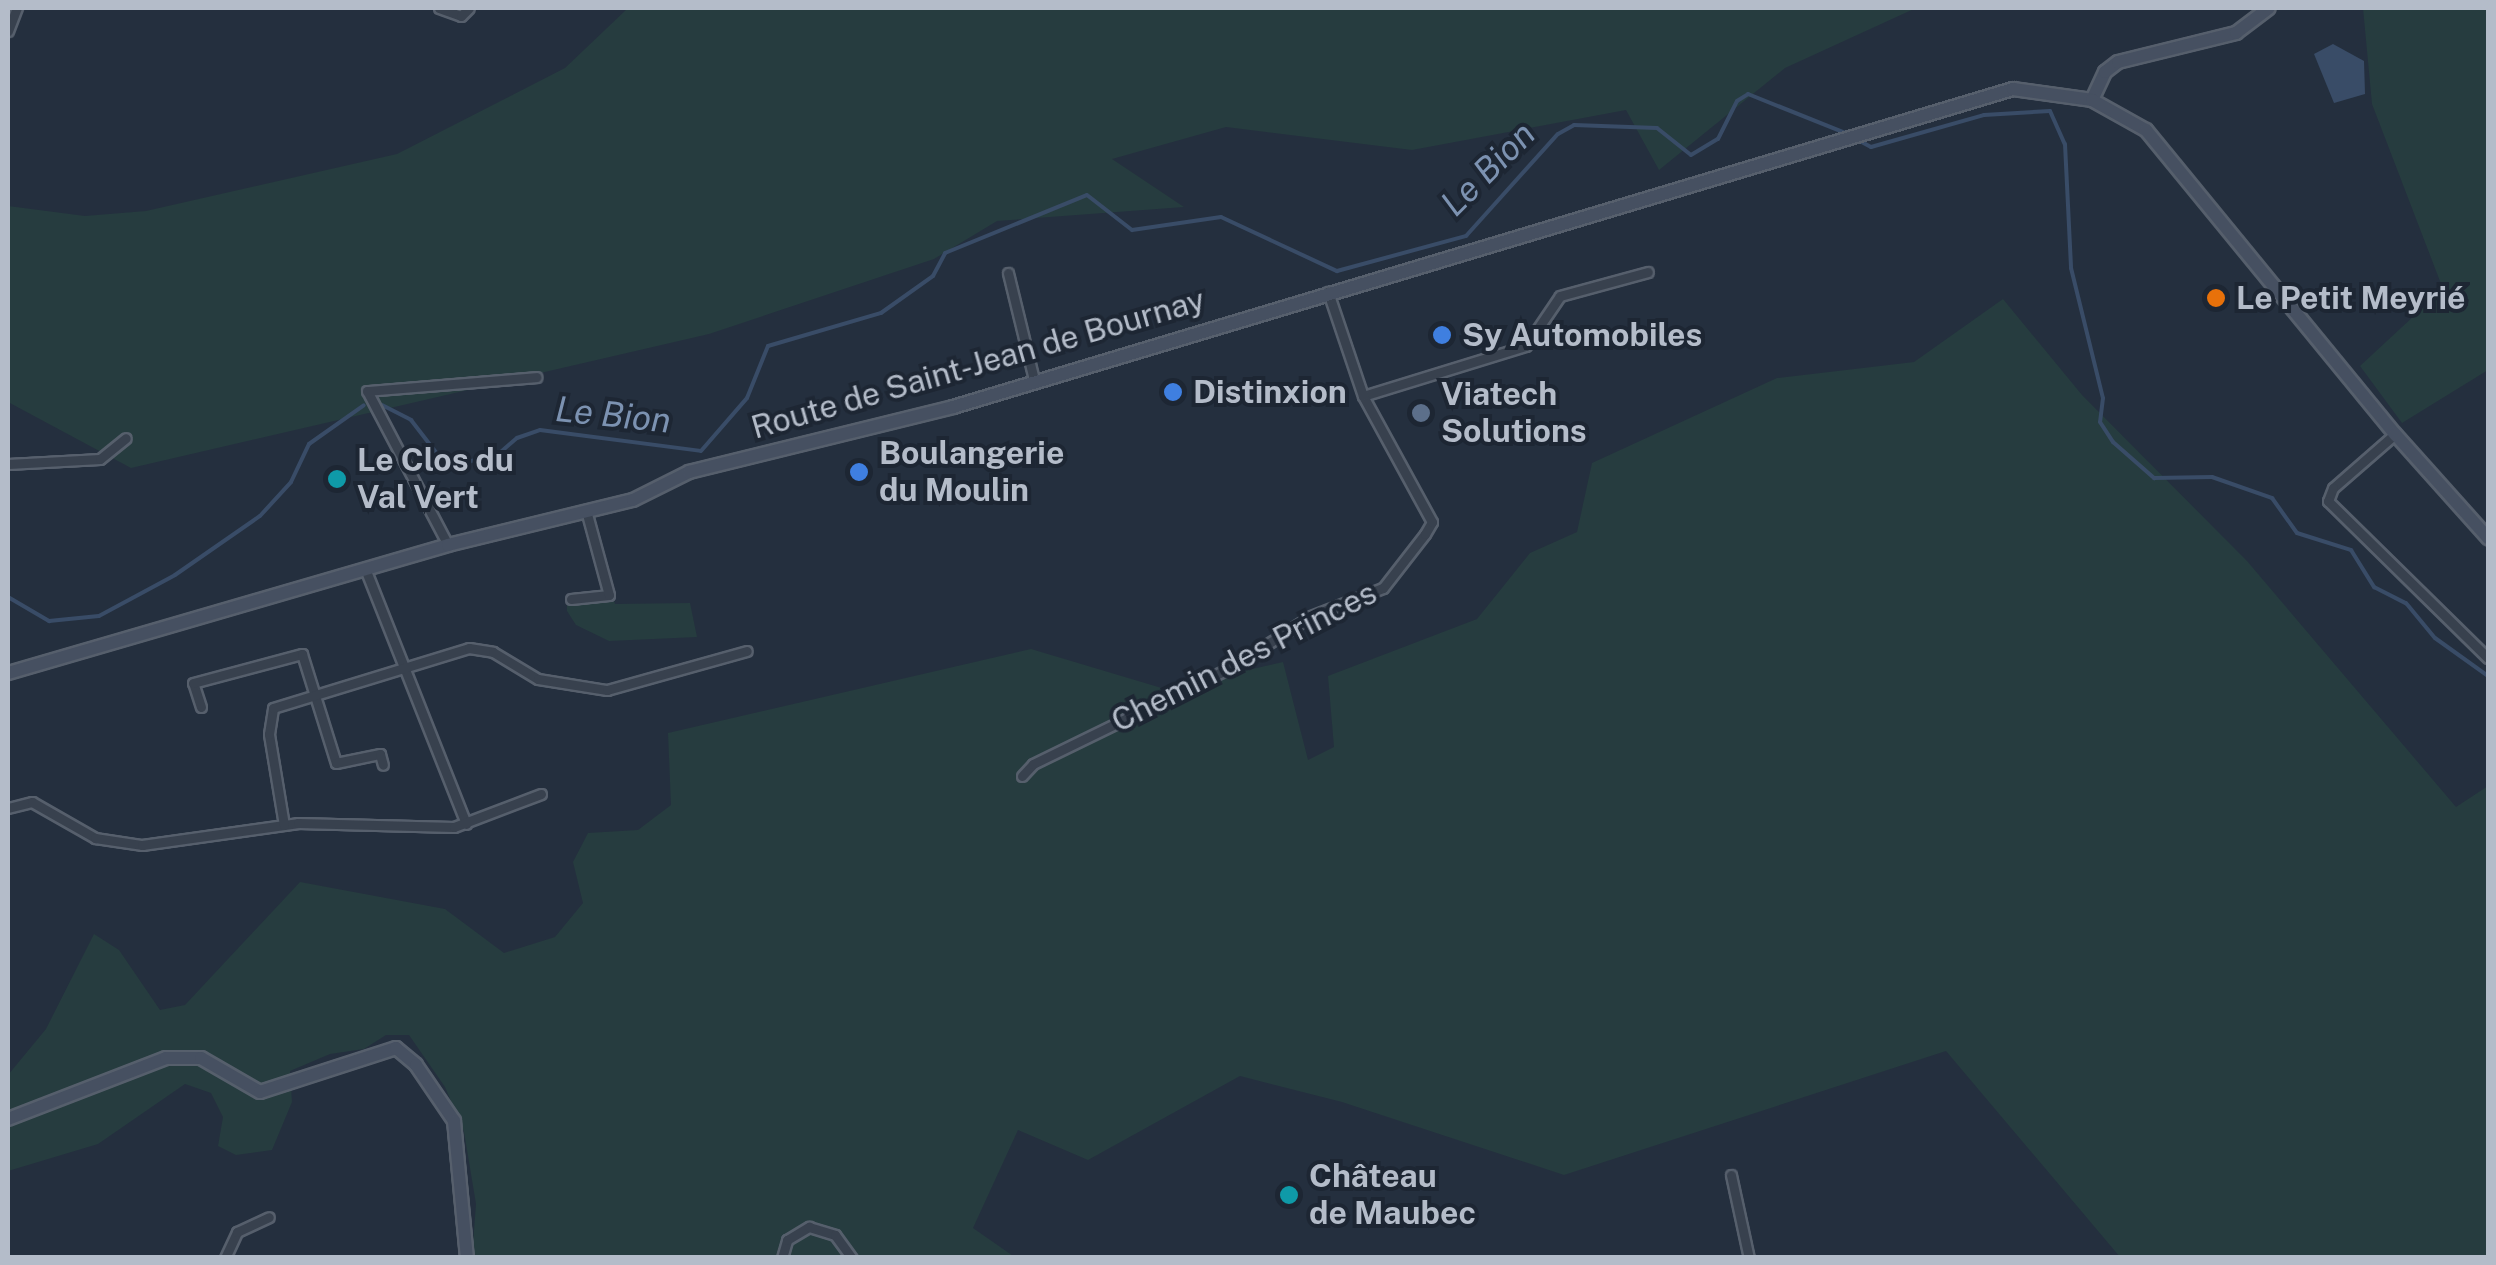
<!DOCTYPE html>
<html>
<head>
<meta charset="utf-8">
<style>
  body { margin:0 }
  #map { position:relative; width:2496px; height:1265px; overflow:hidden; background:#242f3e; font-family:"Public Sans",sans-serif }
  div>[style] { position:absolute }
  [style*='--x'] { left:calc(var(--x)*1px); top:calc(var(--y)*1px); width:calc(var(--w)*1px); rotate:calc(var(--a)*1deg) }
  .green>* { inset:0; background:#263c3f }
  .water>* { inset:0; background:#394c67 }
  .stream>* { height:4px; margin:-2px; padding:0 2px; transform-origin:2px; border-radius:2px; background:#394c67 }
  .roads { filter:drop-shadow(2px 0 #565f6c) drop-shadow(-2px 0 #565f6c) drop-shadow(0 2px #565f6c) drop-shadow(0 -2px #565f6c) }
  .street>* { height:9px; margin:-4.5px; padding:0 4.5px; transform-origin:4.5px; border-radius:4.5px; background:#38414e }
  .secondary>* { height:12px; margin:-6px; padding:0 6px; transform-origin:6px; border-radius:6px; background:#465061 }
  .dots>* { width:28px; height:28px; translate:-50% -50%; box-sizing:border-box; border:5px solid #1d2633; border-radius:50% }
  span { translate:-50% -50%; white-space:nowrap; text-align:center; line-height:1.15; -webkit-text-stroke:8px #1d2633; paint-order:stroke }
  .poi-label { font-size:32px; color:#b4bcc9; font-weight:700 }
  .left { translate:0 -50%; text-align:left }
  .street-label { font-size:32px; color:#b4bcc9 }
  .water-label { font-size:35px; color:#7c92b1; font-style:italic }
  .frame { position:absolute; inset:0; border:10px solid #b4bcc9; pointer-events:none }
</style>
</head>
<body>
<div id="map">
  <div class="green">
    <i style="clip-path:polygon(628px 8px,1916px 8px,1785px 68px,1659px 170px,1626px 110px,1412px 150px,1226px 127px,1112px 159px,1184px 207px,997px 221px,934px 259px,709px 334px,131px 468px,8px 402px,8px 206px,85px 216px,146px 211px,397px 154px,565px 68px)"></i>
    <i style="clip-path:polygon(2363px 8px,2488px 8px,2488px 370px,2402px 423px,2360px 366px,2443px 289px,2372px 104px)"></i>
    <i style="clip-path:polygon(2003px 299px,2082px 395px,2247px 561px,2456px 807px,2488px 786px,2488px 1257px,2120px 1257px,1946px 1051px,1564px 1175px,1342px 1102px,1240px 1076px,1088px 1160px,1018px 1130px,973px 1228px,1016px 1258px,472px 1257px,476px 1204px,464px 1132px,445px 1087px,409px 1035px,386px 1035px,364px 1049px,330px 1054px,290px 1071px,292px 1102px,272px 1150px,236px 1155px,218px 1146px,223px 1117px,211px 1093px,185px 1084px,98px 1144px,8px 1171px,8px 1075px,46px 1029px,94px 934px,119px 950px,160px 1010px,185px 1005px,300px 882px,445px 909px,504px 953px,555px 937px,583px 903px,573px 862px,588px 833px,638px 830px,671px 805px,668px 733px,1031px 649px,1165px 689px,1283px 662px,1308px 760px,1334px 747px,1328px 676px,1477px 619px,1530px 553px,1577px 532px,1592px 463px,1777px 378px,1914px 362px)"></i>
    <i style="clip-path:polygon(613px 597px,615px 604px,690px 603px,697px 637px,609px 641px,576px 625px,567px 611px,567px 602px)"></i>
  </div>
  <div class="water">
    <i style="clip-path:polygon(2333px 44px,2364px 61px,2365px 94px,2334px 103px,2314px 54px)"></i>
  </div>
  <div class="stream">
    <i style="--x:1856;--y:139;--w:17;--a:28"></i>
    <i style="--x:1871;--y:147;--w:117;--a:-15.8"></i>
    <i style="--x:1984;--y:115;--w:66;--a:-3.5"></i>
    <i style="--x:2050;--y:111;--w:36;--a:66"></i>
    <i style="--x:2065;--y:144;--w:124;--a:87.2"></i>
    <i style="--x:2071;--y:268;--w:134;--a:76.2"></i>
    <i style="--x:2103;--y:398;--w:24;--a:97"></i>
    <i style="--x:2100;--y:422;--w:24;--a:57"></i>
    <i style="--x:2113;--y:442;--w:55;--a:41.3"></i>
    <i style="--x:2154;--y:478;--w:58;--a:-1"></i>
    <i style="--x:2212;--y:477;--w:64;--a:19.3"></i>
    <i style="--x:2272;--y:498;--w:43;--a:54.5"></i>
    <i style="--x:2297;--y:533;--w:57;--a:17.5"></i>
    <i style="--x:2351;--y:550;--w:44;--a:58.1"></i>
    <i style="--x:2374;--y:587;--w:36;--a:27"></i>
    <i style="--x:2406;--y:603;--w:45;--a:50.4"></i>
    <i style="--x:2435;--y:638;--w:65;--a:35.6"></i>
    <i style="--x:382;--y:405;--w:33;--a:27"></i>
    <i style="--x:411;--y:420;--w:49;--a:52.4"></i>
    <i style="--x:441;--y:459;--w:17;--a:13"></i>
    <i style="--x:458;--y:463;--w:37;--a:-9"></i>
    <i style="--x:495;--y:457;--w:29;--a:-41"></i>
    <i style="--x:517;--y:438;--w:24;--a:-19"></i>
    <i style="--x:540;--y:430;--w:162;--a:7.4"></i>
    <i style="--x:701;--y:451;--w:70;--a:-49"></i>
    <i style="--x:747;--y:398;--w:56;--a:-68"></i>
    <i style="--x:768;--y:346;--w:118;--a:-16.3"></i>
    <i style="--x:881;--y:313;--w:64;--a:-35.4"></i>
    <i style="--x:933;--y:276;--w:26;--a:-62"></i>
    <i style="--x:945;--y:253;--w:153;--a:-22.2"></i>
    <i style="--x:1087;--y:195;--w:57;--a:37.9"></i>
    <i style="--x:1132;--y:230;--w:90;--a:-8.3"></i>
    <i style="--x:1221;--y:217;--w:128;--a:25"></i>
    <i style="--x:1337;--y:271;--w:134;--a:-15.2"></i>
    <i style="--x:1466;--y:236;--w:137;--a:-48"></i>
    <i style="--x:1558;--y:134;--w:18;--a:-29"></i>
    <i style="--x:1574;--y:125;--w:83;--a:2.1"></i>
    <i style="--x:1657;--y:128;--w:43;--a:38.5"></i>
    <i style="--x:1691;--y:155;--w:31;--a:-31"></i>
    <i style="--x:1718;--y:139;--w:42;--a:-63.4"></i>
    <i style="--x:1737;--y:101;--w:13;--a:-32"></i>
    <i style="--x:1748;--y:94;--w:108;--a:21.8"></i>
    <i style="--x:8;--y:597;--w:48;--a:30.3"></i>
    <i style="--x:49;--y:621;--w:50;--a:-5.7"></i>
    <i style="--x:99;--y:616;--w:86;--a:-28.3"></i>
    <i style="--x:175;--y:575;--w:103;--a:-34.8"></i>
    <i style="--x:260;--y:516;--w:46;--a:-47.6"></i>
    <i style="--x:291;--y:482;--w:42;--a:-64.7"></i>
    <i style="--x:309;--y:444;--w:67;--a:-35.3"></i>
  </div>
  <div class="roads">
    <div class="street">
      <i style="--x:439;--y:8;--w:23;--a:20"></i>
      <i style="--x:461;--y:16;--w:11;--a:-45"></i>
      <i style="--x:8;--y:31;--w:25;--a:-69"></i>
      <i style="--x:1008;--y:273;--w:110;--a:76.3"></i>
      <i style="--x:1363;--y:396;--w:170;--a:-17.1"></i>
      <i style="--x:1526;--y:346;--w:60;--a:-55.8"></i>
      <i style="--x:1560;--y:296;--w:91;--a:-15.3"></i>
      <i style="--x:2395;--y:434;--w:82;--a:138.9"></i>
      <i style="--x:2333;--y:488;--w:14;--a:111"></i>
      <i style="--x:2328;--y:501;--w:224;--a:44.5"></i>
      <i style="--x:8;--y:464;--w:92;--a:-3.1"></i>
      <i style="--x:100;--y:459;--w:33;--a:-39"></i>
      <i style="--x:448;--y:545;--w:174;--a:-117.7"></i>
      <i style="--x:367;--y:391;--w:170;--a:-4.7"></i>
      <i style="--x:366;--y:571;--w:272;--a:68.4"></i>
      <i style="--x:571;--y:599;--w:38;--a:-6"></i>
      <i style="--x:609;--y:595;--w:84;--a:-105.2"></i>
      <i style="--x:201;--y:707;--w:25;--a:-108"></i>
      <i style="--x:193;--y:683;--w:113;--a:-14.9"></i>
      <i style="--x:302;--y:654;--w:114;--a:72.7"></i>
      <i style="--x:336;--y:763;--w:45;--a:-11.6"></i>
      <i style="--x:380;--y:754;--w:11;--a:75"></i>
      <i style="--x:1022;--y:776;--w:16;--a:-47"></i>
      <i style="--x:1033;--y:764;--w:221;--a:-26"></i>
      <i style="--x:1232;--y:667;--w:94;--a:-32.8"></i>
      <i style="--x:1311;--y:616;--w:77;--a:-21.3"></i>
      <i style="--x:1383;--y:588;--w:68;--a:-52.1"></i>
      <i style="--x:1425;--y:534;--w:14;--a:-60"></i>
      <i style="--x:1432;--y:522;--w:144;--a:-118.7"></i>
      <i style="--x:1363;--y:396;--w:110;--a:-108.6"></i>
      <i style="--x:8;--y:808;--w:25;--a:-14"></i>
      <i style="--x:32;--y:802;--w:73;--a:29.7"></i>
      <i style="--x:95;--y:838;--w:48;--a:8.5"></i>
      <i style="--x:142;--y:845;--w:158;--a:-8"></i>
      <i style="--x:298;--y:823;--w:156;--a:1.5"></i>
      <i style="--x:454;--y:827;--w:93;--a:-20.8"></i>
      <i style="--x:284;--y:825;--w:92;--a:-99.4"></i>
      <i style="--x:269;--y:734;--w:26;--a:-81"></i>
      <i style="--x:273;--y:708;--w:205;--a:-17"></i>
      <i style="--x:469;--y:648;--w:24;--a:9"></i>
      <i style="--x:493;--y:652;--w:52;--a:31"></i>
      <i style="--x:538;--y:679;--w:70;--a:9.1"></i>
      <i style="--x:607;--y:690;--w:145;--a:-15.6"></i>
      <i style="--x:1731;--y:1175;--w:85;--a:77.8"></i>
      <i style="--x:225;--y:1258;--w:29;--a:-65"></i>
      <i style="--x:237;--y:1232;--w:35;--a:-25"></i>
      <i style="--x:782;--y:1258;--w:19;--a:-74"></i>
      <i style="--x:787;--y:1240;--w:26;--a:-31"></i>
      <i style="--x:809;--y:1227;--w:27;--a:17"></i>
      <i style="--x:835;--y:1235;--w:29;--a:54"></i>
    </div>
    <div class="secondary">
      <i style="--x:2092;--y:100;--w:31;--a:-65"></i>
      <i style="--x:2105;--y:72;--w:16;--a:-38"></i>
      <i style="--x:2118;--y:62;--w:122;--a:-13.8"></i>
      <i style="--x:2236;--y:33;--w:41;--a:-37.1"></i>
      <i style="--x:8;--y:673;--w:458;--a:-16.2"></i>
      <i style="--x:448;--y:545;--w:190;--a:-13.7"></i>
      <i style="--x:633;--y:500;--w:63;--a:-26.6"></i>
      <i style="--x:689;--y:472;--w:272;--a:-13.8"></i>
      <i style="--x:953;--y:407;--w:1107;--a:-16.7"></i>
      <i style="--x:2013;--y:89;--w:80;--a:7.9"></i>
      <i style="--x:2092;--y:100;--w:62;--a:29.1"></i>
      <i style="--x:2146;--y:130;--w:393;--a:50.7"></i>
      <i style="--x:2395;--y:434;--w:140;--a:48.2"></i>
      <i style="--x:8;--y:1119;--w:169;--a:-21.1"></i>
      <i style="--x:166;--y:1058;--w:35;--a:0"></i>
      <i style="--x:201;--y:1058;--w:68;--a:30"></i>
      <i style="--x:260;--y:1092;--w:143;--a:-17.9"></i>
      <i style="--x:396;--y:1048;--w:26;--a:40"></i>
      <i style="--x:416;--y:1065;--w:68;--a:55.8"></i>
      <i style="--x:454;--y:1121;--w:138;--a:84.6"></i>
    </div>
  </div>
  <div class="dots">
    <i style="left:2216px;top:298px;background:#e8710a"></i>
    <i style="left:1442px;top:335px;background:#3f7fe0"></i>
    <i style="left:1173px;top:392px;background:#3f7fe0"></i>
    <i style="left:1421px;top:413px;background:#5c6f8a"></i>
    <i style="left:859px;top:472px;background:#3f7fe0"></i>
    <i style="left:337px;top:479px;background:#0f9aa8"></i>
    <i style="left:1289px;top:1195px;background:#0f9aa8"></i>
  </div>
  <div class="poi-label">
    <span class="left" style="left:2236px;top:298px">Le Petit Meyrié</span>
    <span class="left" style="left:1462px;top:335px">Sy Automobiles</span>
    <span class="left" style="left:1193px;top:392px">Distinxion</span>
    <span class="left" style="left:1441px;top:413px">Viatech<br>Solutions</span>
    <span class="left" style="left:879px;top:472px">Boulangerie<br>du Moulin</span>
    <span class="left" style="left:357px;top:479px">Le Clos du<br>Val Vert</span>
    <span class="left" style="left:1309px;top:1195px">Château<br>de Maubec</span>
  </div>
  <div class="street-label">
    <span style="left:978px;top:364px;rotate:-16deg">Route de Saint-Jean de Bournay</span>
    <span style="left:1244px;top:657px;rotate:-27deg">Chemin des Princes</span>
  </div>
  <div class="water-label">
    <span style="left:1488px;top:169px;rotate:-45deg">Le Bion</span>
    <span style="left:613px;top:415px;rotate:6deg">Le Bion</span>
  </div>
  <div class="frame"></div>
</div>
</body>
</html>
